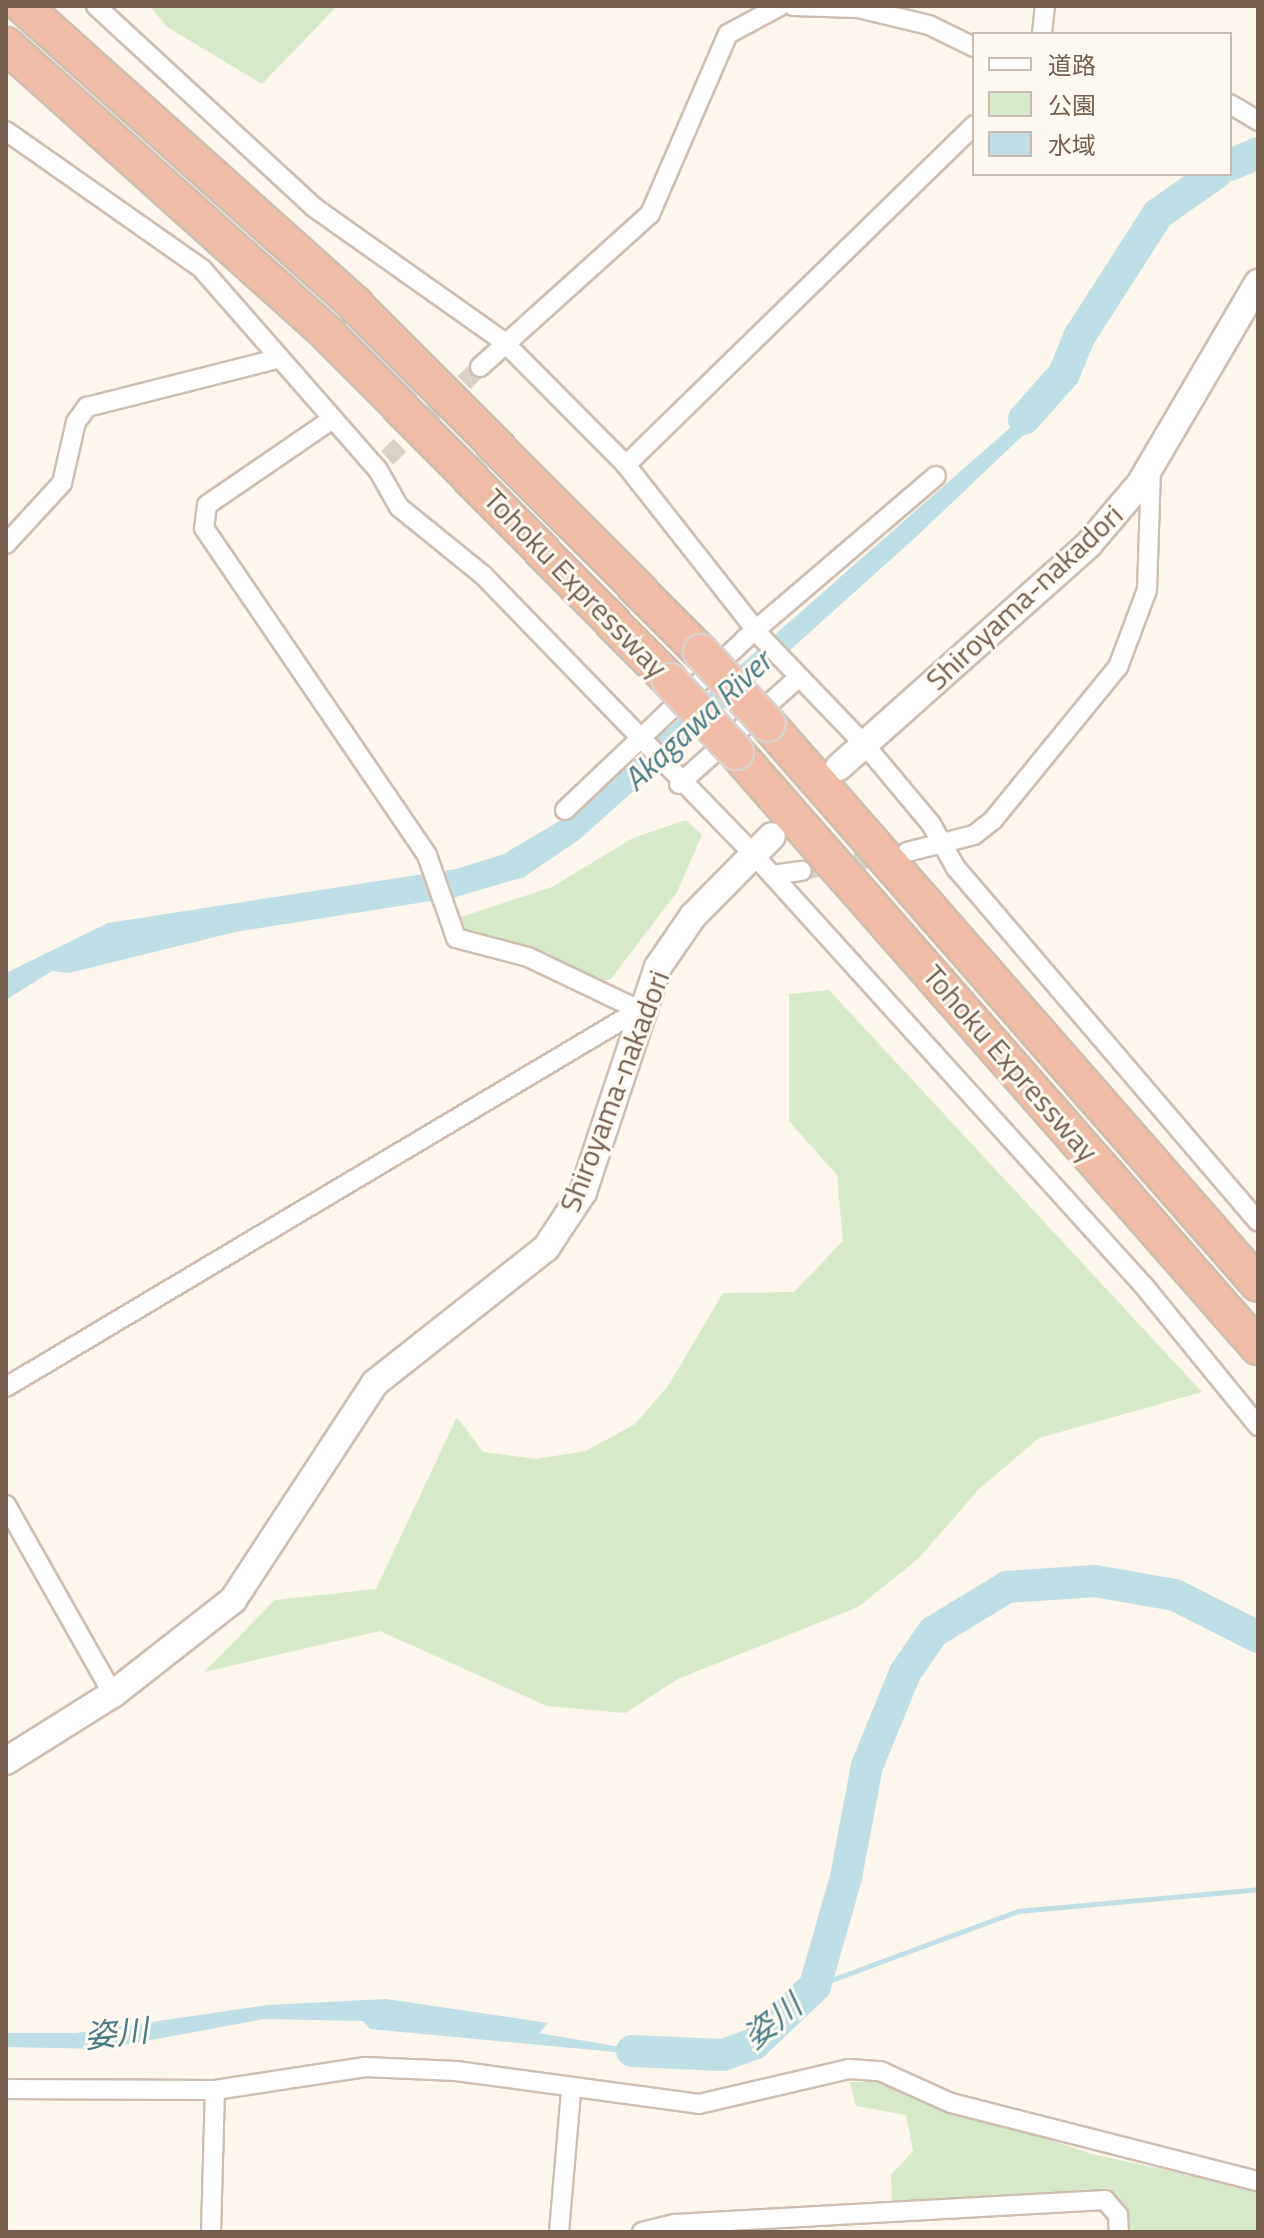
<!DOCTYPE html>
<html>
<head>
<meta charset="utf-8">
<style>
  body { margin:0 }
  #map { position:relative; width:1264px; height:2238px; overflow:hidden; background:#fcf6ec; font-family:"Titillium Web","Noto Sans JP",sans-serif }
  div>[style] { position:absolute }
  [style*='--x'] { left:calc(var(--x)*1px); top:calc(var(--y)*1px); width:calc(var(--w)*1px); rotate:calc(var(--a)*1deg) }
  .green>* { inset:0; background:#d6e9ca }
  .water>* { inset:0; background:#c0dee5 }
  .stream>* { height:5px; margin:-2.5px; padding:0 2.5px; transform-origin:2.5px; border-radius:2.5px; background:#c0dee5 }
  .river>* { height:32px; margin:-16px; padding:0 16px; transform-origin:16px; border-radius:16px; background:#c0dee5 }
  .street-tunnel>* { height:18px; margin-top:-9px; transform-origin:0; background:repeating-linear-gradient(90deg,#dad0c5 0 18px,transparent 0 27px) }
  .roads { filter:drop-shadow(2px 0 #cebeb1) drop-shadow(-2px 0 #cebeb1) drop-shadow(0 2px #cebeb1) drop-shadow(0 -2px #cebeb1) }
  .street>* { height:18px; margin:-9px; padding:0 9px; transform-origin:9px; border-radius:9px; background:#fff }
  .secondary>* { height:26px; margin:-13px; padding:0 13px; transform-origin:13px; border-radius:13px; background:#fff }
  .highway>* { height:34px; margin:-17px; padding:0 17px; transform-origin:17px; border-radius:17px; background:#f1bca7 }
  .bridges { filter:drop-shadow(2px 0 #d9d2ce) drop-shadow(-2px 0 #d9d2ce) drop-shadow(0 2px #d9d2ce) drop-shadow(0 -2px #d9d2ce) }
  .highway-bridge>* { height:34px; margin:-17px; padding:0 17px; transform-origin:17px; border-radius:17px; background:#f1bca7 }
  span { translate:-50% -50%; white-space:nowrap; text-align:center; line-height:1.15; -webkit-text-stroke:6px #fefaf2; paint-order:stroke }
  .street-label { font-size:30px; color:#765e4f }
  .water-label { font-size:32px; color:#4a7b87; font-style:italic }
  .frame { position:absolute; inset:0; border:8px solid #765e4f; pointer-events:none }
  .legend { position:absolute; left:972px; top:32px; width:260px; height:144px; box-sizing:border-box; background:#fefaf2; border:2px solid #c8bcb1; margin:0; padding:10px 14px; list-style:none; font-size:24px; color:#765e4f }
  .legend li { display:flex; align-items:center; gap:16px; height:40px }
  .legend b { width:40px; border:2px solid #c8bcb1 }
</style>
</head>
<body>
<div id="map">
  <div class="green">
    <i style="clip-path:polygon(150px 6px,337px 6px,262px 84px,167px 27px)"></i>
    <i style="clip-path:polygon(686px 820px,702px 835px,677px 892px,611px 979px,594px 983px,548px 953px,471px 939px,458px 918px,552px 887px,633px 838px)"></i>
    <i style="clip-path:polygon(829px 990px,1202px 1392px,1039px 1438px,979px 1489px,919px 1558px,858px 1607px,678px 1679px,625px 1713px,547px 1706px,380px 1631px,204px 1672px,275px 1600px,376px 1589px,457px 1417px,483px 1452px,536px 1459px,586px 1451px,635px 1424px,668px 1386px,723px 1293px,794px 1292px,843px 1241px,837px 1175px,789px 1121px,789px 994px)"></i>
    <i style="clip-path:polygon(850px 2082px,879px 2082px,1092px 2154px,1258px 2190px,1258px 2232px,1126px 2232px,1111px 2188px,892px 2202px,891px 2175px,913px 2151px,906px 2115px,856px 2106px)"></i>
  </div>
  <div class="water">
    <i style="clip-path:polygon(1062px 382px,1037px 422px,917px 536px,580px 839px,524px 877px,456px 897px,235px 932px,69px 973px,52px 971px,6px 1000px,6px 973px,108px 923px,456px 869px,504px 854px,571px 814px)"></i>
    <i style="clip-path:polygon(386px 1999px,548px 2023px,539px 2033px,690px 2059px,370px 2029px,363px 2021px,264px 2019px,103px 2049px,6px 2047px,6px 2033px,76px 2033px,268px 2005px)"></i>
  </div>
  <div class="stream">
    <i style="--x:815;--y:1986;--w:216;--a:-20.3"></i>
    <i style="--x:1018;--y:1911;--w:241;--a:-5.2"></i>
  </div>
  <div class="river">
    <i style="--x:1230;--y:165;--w:30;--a:-23"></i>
    <i style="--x:1024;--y:419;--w:60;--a:-48.4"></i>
    <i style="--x:1064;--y:374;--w:40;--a:-68"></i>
    <i style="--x:1079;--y:337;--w:146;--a:-57.3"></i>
    <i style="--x:1158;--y:214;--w:70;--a:-35.1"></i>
    <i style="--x:632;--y:2051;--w:91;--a:2.5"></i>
    <i style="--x:723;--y:2055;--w:33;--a:-20"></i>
    <i style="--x:754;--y:2044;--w:84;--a:-43.6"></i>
    <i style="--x:815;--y:1986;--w:113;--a:-74.1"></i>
    <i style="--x:846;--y:1877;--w:113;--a:-79.3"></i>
    <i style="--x:867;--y:1766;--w:100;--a:-67.8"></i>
    <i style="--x:905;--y:1673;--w:50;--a:-55.7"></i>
    <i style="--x:933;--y:1632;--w:87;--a:-31.3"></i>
    <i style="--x:1007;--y:1587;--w:88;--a:-3.9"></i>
    <i style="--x:1095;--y:1581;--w:81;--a:9.9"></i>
    <i style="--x:1175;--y:1595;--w:93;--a:26.8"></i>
  </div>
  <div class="street-tunnel">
    <i style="--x:387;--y:458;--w:130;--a:-44.4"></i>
    <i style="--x:802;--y:871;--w:84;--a:-10.2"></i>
  </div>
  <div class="roads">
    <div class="street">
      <i style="--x:96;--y:6;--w:298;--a:42.7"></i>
      <i style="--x:315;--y:208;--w:232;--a:35.3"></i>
      <i style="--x:504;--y:342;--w:173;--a:45.2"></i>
      <i style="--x:626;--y:465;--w:221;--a:51.8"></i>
      <i style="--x:763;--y:639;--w:147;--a:46.1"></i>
      <i style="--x:865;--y:745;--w:103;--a:50.1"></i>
      <i style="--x:931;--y:824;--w:51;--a:60.4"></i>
      <i style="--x:956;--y:868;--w:465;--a:49.5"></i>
      <i style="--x:793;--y:6;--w:65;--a:1.8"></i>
      <i style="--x:858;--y:8;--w:73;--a:13.5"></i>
      <i style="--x:929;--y:25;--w:50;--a:26.1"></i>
      <i style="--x:1042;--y:34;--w:28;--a:-84"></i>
      <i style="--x:1230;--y:104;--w:33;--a:31"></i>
      <i style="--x:6;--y:131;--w:240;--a:35.1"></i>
      <i style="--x:202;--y:269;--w:267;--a:48.8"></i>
      <i style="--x:378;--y:470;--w:43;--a:60.4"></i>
      <i style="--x:399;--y:507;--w:108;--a:39"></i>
      <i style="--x:483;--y:575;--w:388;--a:45.9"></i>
      <i style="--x:753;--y:854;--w:583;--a:47.85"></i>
      <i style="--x:1144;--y:1286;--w:181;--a:50.8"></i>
      <i style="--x:480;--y:367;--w:229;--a:-42"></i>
      <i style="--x:650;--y:214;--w:196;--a:-66.6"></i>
      <i style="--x:728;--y:34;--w:59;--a:-28.3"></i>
      <i style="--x:331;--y:420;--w:150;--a:145.6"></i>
      <i style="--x:207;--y:505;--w:23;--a:97"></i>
      <i style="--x:204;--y:528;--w:396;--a:55.7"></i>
      <i style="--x:427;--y:855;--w:88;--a:70.7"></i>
      <i style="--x:456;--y:938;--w:74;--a:14.8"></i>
      <i style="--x:528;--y:957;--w:123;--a:25.5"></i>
      <i style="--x:626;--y:465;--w:487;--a:-44.3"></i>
      <i style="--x:6;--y:544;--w:83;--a:-47.4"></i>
      <i style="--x:62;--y:483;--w:63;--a:-77.1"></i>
      <i style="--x:76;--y:422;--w:19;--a:-54"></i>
      <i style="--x:87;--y:407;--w:199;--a:-14.2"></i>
      <i style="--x:679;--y:784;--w:159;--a:-41.7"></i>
      <i style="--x:565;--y:810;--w:248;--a:-43.5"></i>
      <i style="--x:745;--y:639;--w:251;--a:-40.5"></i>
      <i style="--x:907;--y:852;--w:69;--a:-14.2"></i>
      <i style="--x:974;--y:835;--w:24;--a:-38"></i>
      <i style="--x:993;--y:820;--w:198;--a:-50.8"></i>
      <i style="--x:1118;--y:667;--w:82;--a:-69.4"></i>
      <i style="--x:1147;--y:590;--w:120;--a:-88.1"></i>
      <i style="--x:772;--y:875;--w:30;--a:-8"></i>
      <i style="--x:6;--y:1387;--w:737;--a:-30.78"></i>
      <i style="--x:6;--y:1505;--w:217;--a:60.5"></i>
      <i style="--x:6;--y:2089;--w:209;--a:0.3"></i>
      <i style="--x:215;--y:2090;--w:152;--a:-8.7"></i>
      <i style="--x:365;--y:2067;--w:91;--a:2.5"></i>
      <i style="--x:456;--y:2071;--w:245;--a:7.7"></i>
      <i style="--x:699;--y:2104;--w:154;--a:-13.1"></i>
      <i style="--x:849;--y:2069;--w:31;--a:4"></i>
      <i style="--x:880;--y:2071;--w:78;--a:24.3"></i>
      <i style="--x:951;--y:2103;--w:317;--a:14.3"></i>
      <i style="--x:211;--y:2232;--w:142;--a:-88.4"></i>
      <i style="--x:559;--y:2232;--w:141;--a:-85.1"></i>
      <i style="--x:642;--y:2232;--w:34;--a:-14"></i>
      <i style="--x:675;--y:2224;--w:431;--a:-3.2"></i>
      <i style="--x:1105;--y:2200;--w:20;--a:49"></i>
      <i style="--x:1118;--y:2215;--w:17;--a:87"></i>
    </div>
    <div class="secondary">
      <i style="--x:839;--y:767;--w:335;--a:-41.7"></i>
      <i style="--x:1089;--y:544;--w:79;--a:-49.6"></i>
      <i style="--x:1140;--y:484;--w:233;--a:-59.6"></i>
      <i style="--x:6;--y:1761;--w:126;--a:-32.1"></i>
      <i style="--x:113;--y:1694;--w:152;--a:-38.1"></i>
      <i style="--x:233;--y:1600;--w:259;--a:-56.8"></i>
      <i style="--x:375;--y:1383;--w:218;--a:-38.3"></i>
      <i style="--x:546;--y:1248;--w:67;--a:-56.5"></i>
      <i style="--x:583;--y:1192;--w:237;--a:-71.6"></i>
      <i style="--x:658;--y:967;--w:62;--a:-55.5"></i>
      <i style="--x:693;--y:916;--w:112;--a:-45.4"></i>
    </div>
    <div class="highway">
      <i style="--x:23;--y:6;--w:446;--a:41.9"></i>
      <i style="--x:355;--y:304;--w:491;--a:45.2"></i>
      <i style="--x:6;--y:45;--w:435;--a:41.9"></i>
      <i style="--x:330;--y:336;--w:484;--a:45.4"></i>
      <i style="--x:768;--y:724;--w:744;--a:48.81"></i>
      <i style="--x:736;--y:752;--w:792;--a:48.74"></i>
    </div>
  </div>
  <div class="bridges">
    <div class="highway-bridge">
      <i style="--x:701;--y:652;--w:98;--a:47.1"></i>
      <i style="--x:670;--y:681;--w:97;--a:47.1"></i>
    </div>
  </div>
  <div class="street-label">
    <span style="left:576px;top:583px;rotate:46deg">Tohoku Expressway</span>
    <span style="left:1024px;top:597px;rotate:-43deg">Shiroyama-nakadori</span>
    <span style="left:1011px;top:1063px;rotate:49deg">Tohoku Expressway</span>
    <span style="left:614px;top:1091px;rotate:-69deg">Shiroyama-nakadori</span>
  </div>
  <div class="water-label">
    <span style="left:697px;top:720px;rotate:-43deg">Akagawa River</span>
    <span style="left:772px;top:2021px;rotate:-39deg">姿川</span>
    <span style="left:116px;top:2033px;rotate:-6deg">姿川</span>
  </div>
  <div class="frame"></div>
  <ul class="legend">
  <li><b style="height:10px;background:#fff"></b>道路</li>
  <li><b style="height:22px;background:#d6e9ca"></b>公園</li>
  <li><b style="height:22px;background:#c0dee5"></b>水域</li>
  </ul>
</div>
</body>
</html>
